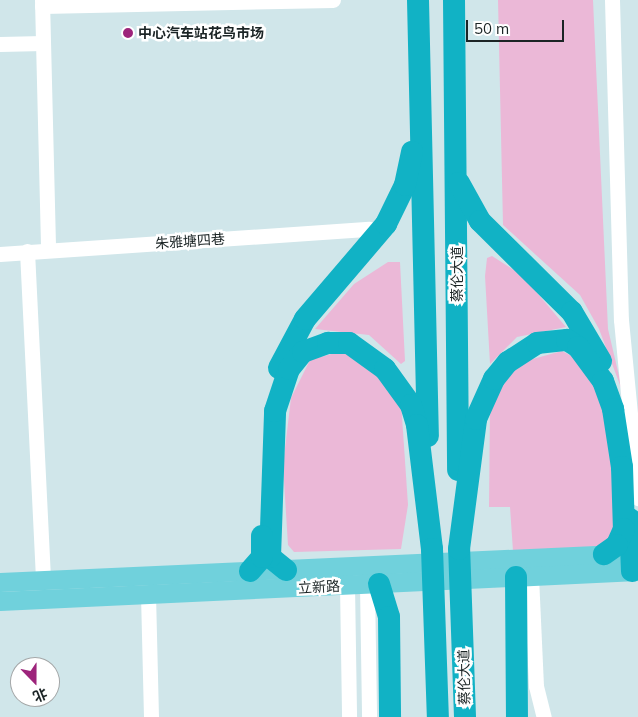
<!DOCTYPE html>
<html>
<head>
<meta charset="utf-8">
<style>
  body { margin:0 }
  #map { position:relative; width:638px; height:717px; overflow:hidden; background:#d0e6ea; font-family:Mulish,"Noto Sans SC",sans-serif }
  div>[style] { position:absolute }
  [style*='--x'] { left:calc(var(--x)*1px); top:calc(var(--y)*1px); width:calc(var(--w)*1px); rotate:calc(var(--a)*1deg) }
  .green>* { inset:0; background:#ebb8d7 }
  .minor>* { height:15px; margin:-7.5px; padding:0 7.5px; transform-origin:7.5px; border-radius:7.5px; background:#fff }
  .major>* { height:19px; margin:-9.5px; padding:0 9.5px; transform-origin:9.5px; border-radius:9.5px; background:#70d1dc }
  .highway>* { height:22px; margin:-11px; padding:0 11px; transform-origin:11px; border-radius:11px; background:#11b2c5 }
  .dots>* { width:14px; height:14px; translate:-50% -50%; box-sizing:border-box; border:2px solid #fff; border-radius:50% }
  span { translate:-50% -50%; white-space:nowrap; text-align:center; line-height:1.15; -webkit-text-stroke:5px #fff; paint-order:stroke }
  .poi-label { font-size:14px; color:#1b2425; font-weight:700 }
  .left { translate:0 -50%; text-align:left }
  .street-label { font-size:14px; color:#1b2425 }
  .north { position:absolute; left:10px; top:657px; width:50px; height:50px; box-sizing:border-box; background:#fff; border:1px solid #a4a7a8; border-radius:50%; rotate:158deg; font-size:14px; font-weight:700; line-height:20px; text-align:center; color:#1b2425 }
  .north::after { content:''; display:block; margin:auto; width:18px; height:22px; background:#9d247b; clip-path:polygon(50% 0,100% 100%,50% 72%,0 100%) }
  .scale { position:absolute; left:466px; top:20px; width:98px; height:22px; box-sizing:border-box; border:2px solid #1b2425; border-top:0; padding-left:6px; font-size:15px; line-height:18px; white-space:nowrap; color:#1b2425; -webkit-text-stroke:4px #fff; paint-order:stroke }
</style>
</head>
<body>
<div id="map">
  <div class="green">
    <i style="clip-path:polygon(498px 0,593px 0,608px 329px,623px 393px,599px 329px,580px 295px,503px 225px)"></i>
    <i style="clip-path:polygon(492px 256px,522px 275px,566px 327px,517px 337px,490px 364px,485px 276px,487px 258px)"></i>
    <i style="clip-path:polygon(388px 262px,400px 262px,405px 361px,401px 364px,369px 335px,315px 329px,354px 284px)"></i>
    <i style="clip-path:polygon(342px 351px,374px 370px,401px 402px,408px 505px,401px 549px,294px 552px,288px 545px,283px 465px,291px 398px,310px 360px)"></i>
    <i style="clip-path:polygon(562px 351px,585px 363px,610px 419px,615px 534px,606px 546px,513px 551px,510px 507px,489px 507px,490px 406px,509px 375px,529px 360px)"></i>
  </div>
  <div class="minor">
    <i style="--x:42;--y:0;--w:250;--a:88.6"></i>
    <i style="--x:612;--y:0;--w:320;--a:88.4"></i>
    <i style="--x:621;--y:320;--w:179;--a:84.5"></i>
    <i style="--x:42;--y:6;--w:291;--a:-1.2"></i>
    <i style="--x:0;--y:44;--w:43;--a:-1.3"></i>
    <i style="--x:27;--y:251;--w:329;--a:87.2"></i>
    <i style="--x:0;--y:254;--w:370;--a:-3.9"></i>
    <i style="--x:369;--y:229;--w:10;--a:45"></i>
    <i style="--x:531;--y:576;--w:110;--a:87.4"></i>
    <i style="--x:536;--y:686;--w:32;--a:76"></i>
    <i style="--x:347;--y:585;--w:132;--a:89.1"></i>
    <i style="--x:367;--y:585;--w:132;--a:89.1"></i>
    <i style="--x:148;--y:594;--w:123;--a:88.6"></i>
  </div>
  <div class="major">
    <i style="--x:0;--y:582;--w:618;--a:-2.6"></i>
    <i style="--x:0;--y:601;--w:639;--a:-2.69"></i>
  </div>
  <div class="highway">
    <i style="--x:418;--y:0;--w:436;--a:88.7"></i>
    <i style="--x:454;--y:0;--w:470;--a:89.5"></i>
    <i style="--x:459;--y:183;--w:43;--a:61.1"></i>
    <i style="--x:480;--y:221;--w:129;--a:44.7"></i>
    <i style="--x:572;--y:312;--w:57;--a:59.4"></i>
    <i style="--x:279;--y:368;--w:55;--a:-62"></i>
    <i style="--x:305;--y:319;--w:125;--a:-49.5"></i>
    <i style="--x:386;--y:224;--w:43;--a:-64"></i>
    <i style="--x:405;--y:185;--w:34;--a:-78"></i>
    <i style="--x:630;--y:519;--w:52;--a:87.8"></i>
    <i style="--x:286;--y:570;--w:21;--a:-141"></i>
    <i style="--x:270;--y:557;--w:146;--a:-88"></i>
    <i style="--x:275;--y:411;--w:44;--a:-71.6"></i>
    <i style="--x:289;--y:369;--w:22;--a:-51"></i>
    <i style="--x:303;--y:352;--w:27;--a:-20"></i>
    <i style="--x:328;--y:343;--w:21;--a:0"></i>
    <i style="--x:349;--y:343;--w:44;--a:35.8"></i>
    <i style="--x:385;--y:369;--w:44;--a:54.2"></i>
    <i style="--x:411;--y:405;--w:21;--a:73"></i>
    <i style="--x:417;--y:425;--w:125;--a:83.1"></i>
    <i style="--x:432;--y:549;--w:168;--a:88"></i>
    <i style="--x:250;--y:571;--w:18;--a:-49"></i>
    <i style="--x:262;--y:557;--w:21;--a:-90"></i>
    <i style="--x:516;--y:577;--w:140;--a:89.6"></i>
    <i style="--x:379;--y:584;--w:34;--a:73"></i>
    <i style="--x:389;--y:617;--w:100;--a:89.4"></i>
    <i style="--x:465;--y:717;--w:168;--a:-92"></i>
    <i style="--x:459;--y:549;--w:131;--a:-82.5"></i>
    <i style="--x:476;--y:419;--w:44;--a:-65.8"></i>
    <i style="--x:494;--y:379;--w:22;--a:-51"></i>
    <i style="--x:508;--y:362;--w:35;--a:-33"></i>
    <i style="--x:537;--y:343;--w:30;--a:-6"></i>
    <i style="--x:567;--y:340;--w:13;--a:32"></i>
    <i style="--x:578;--y:347;--w:42;--a:53.7"></i>
    <i style="--x:603;--y:381;--w:30;--a:70"></i>
    <i style="--x:613;--y:409;--w:59;--a:81.2"></i>
    <i style="--x:622;--y:467;--w:62;--a:88.2"></i>
    <i style="--x:624;--y:529;--w:17;--a:114"></i>
    <i style="--x:617;--y:545;--w:16;--a:145"></i>
  </div>
  <div class="dots">
    <i style="left:128px;top:33px;background:#9d247b"></i>
  </div>
  <div class="poi-label">
    <span class="left" style="left:138px;top:33px">中心汽车站花鸟市场</span>
  </div>
  <div class="street-label">
    <span style="left:190px;top:241px;rotate:-4deg">朱雅塘四巷</span>
    <span style="left:457px;top:274px;rotate:-90deg">蔡伦大道</span>
    <span style="left:319px;top:587px;rotate:-3deg">立新路</span>
    <span style="left:464px;top:677px;rotate:-91deg">蔡伦大道</span>
  </div>
  <div class="north">北</div>
  <div class="scale">50 m</div>
</div>
</body>
</html>
